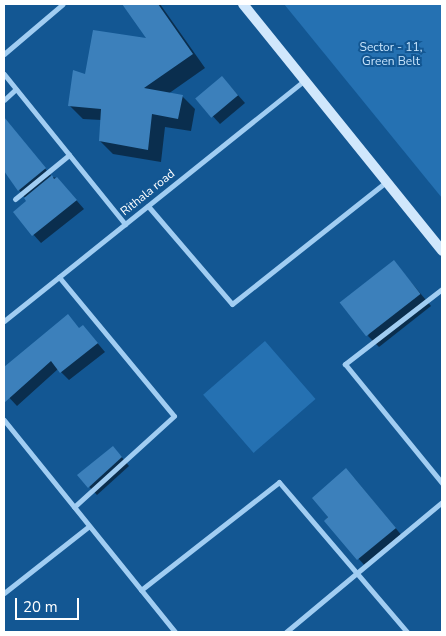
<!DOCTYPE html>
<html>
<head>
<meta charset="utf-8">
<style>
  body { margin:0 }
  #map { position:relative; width:446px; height:636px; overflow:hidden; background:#135793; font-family:"Nunito Sans",sans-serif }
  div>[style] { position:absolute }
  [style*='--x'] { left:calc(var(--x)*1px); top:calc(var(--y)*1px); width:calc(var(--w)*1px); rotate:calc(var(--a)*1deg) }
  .green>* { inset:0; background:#2571b2; transform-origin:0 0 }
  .shadow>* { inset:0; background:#0007 }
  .building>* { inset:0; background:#3c80bb; transform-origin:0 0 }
  .street>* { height:5px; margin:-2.5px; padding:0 2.5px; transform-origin:2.5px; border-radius:2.5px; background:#a1cdf2 }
  .secondary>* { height:10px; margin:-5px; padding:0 5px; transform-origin:5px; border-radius:5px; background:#d0e7fc }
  span { translate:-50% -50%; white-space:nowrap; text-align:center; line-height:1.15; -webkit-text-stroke:4px #135793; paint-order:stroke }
  .park-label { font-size:12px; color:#c8e5fd }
  .street-label { font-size:12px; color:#fff }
  .frame { position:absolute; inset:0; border:5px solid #fff; pointer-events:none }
  .scale { position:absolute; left:15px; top:598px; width:64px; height:22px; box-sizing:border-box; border:2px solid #fff; border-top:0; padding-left:6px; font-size:15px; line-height:18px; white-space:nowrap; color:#fff; -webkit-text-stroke:4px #135793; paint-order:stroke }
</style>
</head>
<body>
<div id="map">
  <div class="green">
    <i style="clip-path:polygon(284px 4px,441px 4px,442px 198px)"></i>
    <i style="left:265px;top:341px;width:77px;height:82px;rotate:49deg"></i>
  </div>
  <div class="shadow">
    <i style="clip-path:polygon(123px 4px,160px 4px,205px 68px,168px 94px,182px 96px,195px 109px,191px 131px,165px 127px,161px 162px,113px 154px,100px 141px,101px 120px,83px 119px,70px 106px,86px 75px,149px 40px)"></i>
    <i style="clip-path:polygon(230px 86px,245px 103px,220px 124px,197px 99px)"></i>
    <i style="clip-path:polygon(6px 121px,52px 177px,57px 178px,84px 209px,41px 243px,14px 213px,28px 202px,6px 172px,4px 174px)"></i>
    <i style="clip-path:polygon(394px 262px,431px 306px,379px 347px,368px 336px)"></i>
    <i style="clip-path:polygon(68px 316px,79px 329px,83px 326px,105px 352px,69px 380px,58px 369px,17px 406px,4px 392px,4px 369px)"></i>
    <i style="clip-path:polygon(120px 455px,129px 466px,97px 495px,79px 476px)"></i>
    <i style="clip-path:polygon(354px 478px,403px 537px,366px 567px,325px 521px)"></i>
  </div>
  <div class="building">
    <i style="clip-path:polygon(122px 4px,158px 4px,193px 54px,144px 88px,183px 95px,178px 119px,152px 114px,148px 150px,99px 141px,101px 109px,68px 106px,73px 70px,85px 74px,93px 30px,146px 38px)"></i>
    <i style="left:222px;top:76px;width:25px;height:35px;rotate:50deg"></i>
    <i style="clip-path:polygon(4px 117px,46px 168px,18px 191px,4px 171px)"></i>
    <i style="clip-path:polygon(52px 175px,54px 179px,57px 177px,77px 200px,32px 236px,13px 212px,26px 201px,24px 198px)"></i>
    <i style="left:394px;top:260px;width:43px;height:69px;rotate:52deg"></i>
    <i style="clip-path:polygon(68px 314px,79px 328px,83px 325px,98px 343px,60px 373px,51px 361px,4px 403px,4px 367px)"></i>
    <i style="clip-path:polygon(113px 446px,122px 457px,88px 488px,77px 475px)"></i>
    <i style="clip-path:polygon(346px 468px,396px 528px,357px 560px,324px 521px,328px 517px,312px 498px)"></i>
  </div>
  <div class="street">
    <i style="--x:4;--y:54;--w:77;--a:-40.3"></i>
    <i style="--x:4;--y:74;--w:193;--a:51.1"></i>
    <i style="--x:4;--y:100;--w:16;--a:-43"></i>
    <i style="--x:15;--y:199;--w:70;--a:-39.2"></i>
    <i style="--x:148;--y:206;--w:129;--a:49.4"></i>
    <i style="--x:232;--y:304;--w:196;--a:-38.4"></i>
    <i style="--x:59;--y:277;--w:180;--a:50.4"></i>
    <i style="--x:174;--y:416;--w:135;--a:137.7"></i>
    <i style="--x:442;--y:289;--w:123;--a:142.3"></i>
    <i style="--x:345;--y:364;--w:154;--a:50.8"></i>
    <i style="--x:4;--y:321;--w:386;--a:-38.7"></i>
    <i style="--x:4;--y:420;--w:272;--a:51.1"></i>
    <i style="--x:141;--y:590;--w:175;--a:-38"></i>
    <i style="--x:279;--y:482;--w:197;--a:49.5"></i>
    <i style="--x:4;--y:593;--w:108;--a:-38.2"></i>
    <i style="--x:286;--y:632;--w:203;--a:-39.8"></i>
  </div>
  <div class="secondary">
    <i style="--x:243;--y:4;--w:317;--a:51.1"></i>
  </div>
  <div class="park-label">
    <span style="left:391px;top:55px">Sector - 11,<br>Green Belt</span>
  </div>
  <div class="street-label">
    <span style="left:148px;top:193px;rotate:-39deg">Rithala road</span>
  </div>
  <div class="frame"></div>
  <div class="scale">20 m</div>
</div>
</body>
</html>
